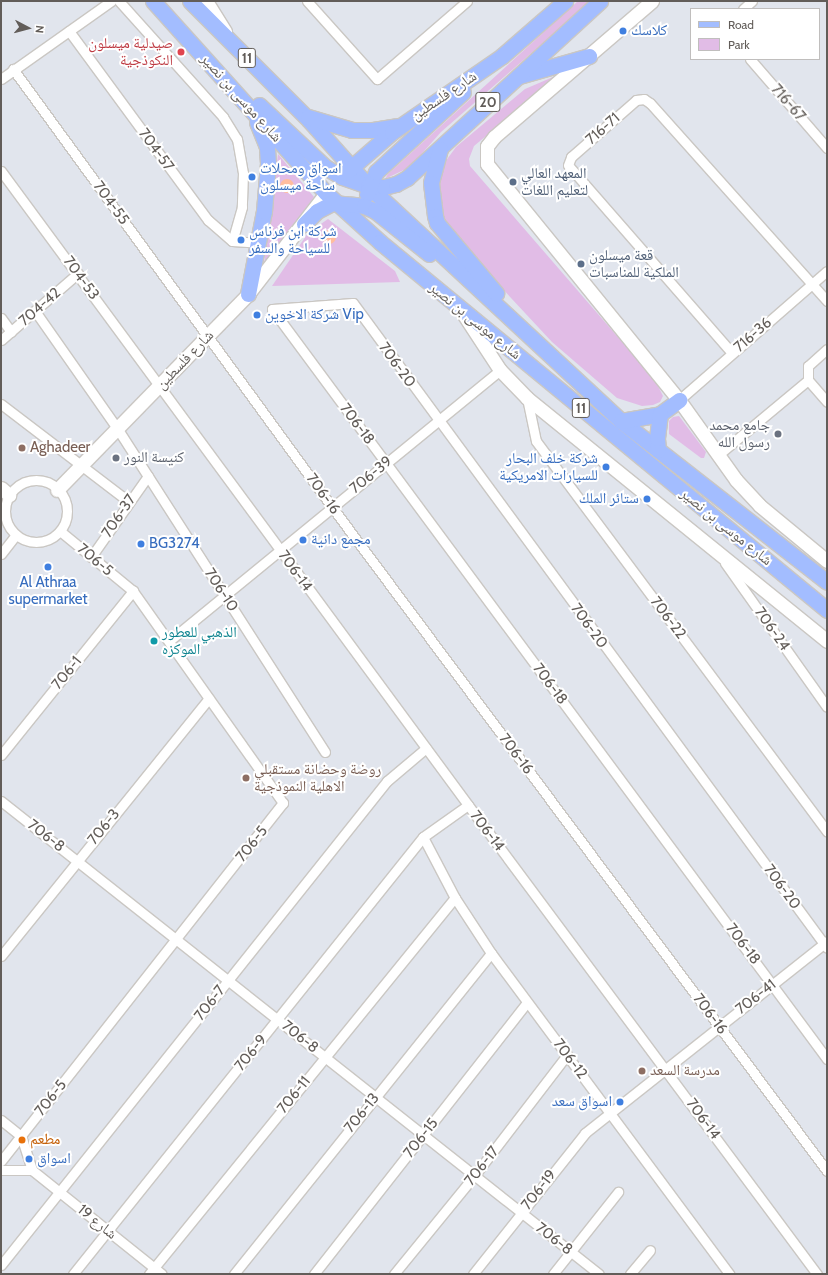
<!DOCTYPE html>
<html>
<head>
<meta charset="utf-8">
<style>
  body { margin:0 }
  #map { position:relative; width:828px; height:1275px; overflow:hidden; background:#e1e5ed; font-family:Cabin,"Noto Naskh Arabic",sans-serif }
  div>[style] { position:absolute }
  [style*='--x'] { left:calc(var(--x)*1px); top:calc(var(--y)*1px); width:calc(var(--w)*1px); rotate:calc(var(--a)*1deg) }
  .green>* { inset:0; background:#e1bce6 }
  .water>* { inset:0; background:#ffbd9e }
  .round { border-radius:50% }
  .roads { filter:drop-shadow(1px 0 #cac7c3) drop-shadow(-1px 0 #cac7c3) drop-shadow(0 1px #cac7c3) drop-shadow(0 -1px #cac7c3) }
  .street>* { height:9px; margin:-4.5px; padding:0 4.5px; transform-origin:4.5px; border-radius:4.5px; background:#fff }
  .street>.ring { margin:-4.5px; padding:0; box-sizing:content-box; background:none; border:9px solid #fff; border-radius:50% }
  .secondary>* { height:13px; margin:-6.5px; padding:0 6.5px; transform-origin:6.5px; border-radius:6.5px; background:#fff }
  .primary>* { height:15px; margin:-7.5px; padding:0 7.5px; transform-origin:7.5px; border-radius:7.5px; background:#a3bdff }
  .dots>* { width:11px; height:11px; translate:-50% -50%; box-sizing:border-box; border:2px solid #fff; border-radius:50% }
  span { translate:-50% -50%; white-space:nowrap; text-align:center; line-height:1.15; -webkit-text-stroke:4px #fff; paint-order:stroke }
  .shield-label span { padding:1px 3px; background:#fff; border:1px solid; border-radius:3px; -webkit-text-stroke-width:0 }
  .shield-label { font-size:14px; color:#625d59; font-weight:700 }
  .shop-label { font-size:15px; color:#366cbe }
  .left { translate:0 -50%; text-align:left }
  .right { translate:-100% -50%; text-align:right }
  .health-label { font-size:15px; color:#be3a42 }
  .street-label { font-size:15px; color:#625d59 }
  .service-label { font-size:15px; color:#4e5e75 }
  .worship-label { font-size:15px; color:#5b616d }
  .education-label { font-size:15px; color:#785e54 }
  .culture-label { font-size:15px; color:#0d838f }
  .food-label { font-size:15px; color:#c56008 }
  .frame { position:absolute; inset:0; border:2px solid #625d59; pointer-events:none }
  .legend { position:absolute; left:690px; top:8px; width:130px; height:52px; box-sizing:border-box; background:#fff; border:1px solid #c0bebd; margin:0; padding:5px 7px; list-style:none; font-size:12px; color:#625d59 }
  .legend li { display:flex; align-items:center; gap:8px; height:20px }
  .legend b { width:20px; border:1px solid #c0bebd }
  .north { position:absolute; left:8px; top:8px; width:40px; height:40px; -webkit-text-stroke:3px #fff; paint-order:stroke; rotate:96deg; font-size:11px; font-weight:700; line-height:16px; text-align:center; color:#625d59 }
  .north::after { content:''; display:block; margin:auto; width:14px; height:18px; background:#625d59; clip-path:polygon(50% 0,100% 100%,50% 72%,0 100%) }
</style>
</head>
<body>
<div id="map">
  <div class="green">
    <i style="clip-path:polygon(578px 1px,591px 1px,441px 132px,410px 167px,385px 179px,388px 174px)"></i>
    <i style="clip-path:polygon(553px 77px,550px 83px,474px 146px,469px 159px,470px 166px,655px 380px,663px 396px,660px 402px,653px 405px,642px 406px,617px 398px,552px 342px,472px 256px,444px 219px,439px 188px,445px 162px,456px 147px,525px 89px)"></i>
    <i style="clip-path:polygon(278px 154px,314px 197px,264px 264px)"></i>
    <i style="clip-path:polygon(328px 219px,395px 271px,400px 282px,272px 286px,308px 233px)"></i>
    <i style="clip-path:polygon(679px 416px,706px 452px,704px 458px,701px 458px,669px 434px,669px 421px,673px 417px)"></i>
  </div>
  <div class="water">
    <i class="round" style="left:280px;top:179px;width:14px;height:14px"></i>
    <i class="round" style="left:322px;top:230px;width:14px;height:14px"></i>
  </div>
  <div class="roads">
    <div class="street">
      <i style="--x:119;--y:1;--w:156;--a:48.1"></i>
      <i style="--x:223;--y:117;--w:26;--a:58"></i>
      <i style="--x:237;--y:139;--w:35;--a:80"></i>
      <i style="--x:243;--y:173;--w:34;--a:92"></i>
      <i style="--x:242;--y:207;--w:35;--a:106"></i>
      <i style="--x:307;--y:1;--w:105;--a:48.1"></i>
      <i style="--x:377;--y:79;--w:119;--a:-40.9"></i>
      <i style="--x:743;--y:9;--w:12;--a:-42"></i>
      <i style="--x:69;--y:31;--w:235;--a:53.7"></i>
      <i style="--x:208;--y:220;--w:32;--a:41"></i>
      <i style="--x:232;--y:241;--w:27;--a:4"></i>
      <i style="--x:750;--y:59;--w:118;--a:49.1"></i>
      <i style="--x:13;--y:69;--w:542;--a:53.93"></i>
      <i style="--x:332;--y:507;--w:828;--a:53.3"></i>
      <i style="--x:1;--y:79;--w:135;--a:-35.3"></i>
      <i style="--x:1;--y:171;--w:787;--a:53.62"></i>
      <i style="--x:468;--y:805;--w:585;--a:53.35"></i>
      <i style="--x:272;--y:309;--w:933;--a:53.5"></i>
      <i style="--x:272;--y:309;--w:81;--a:-4.2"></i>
      <i style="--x:353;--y:303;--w:800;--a:53.69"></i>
      <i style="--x:35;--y:311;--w:143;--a:55"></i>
      <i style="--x:117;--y:428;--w:385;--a:57.3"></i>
      <i style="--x:1;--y:318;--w:17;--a:54"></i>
      <i style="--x:1;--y:340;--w:102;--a:-41"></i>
      <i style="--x:732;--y:353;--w:249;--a:-131.1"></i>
      <i style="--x:568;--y:165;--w:9;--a:-69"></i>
      <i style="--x:571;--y:157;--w:86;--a:-41.2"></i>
      <i style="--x:636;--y:100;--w:8;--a:-7"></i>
      <i style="--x:644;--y:99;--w:7;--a:34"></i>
      <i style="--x:650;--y:103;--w:266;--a:48.2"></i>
      <i style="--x:808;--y:380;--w:29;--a:49"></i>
      <i style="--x:527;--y:398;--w:44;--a:78.2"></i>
      <i style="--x:536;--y:441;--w:487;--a:53.3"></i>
      <i style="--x:679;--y:400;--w:196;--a:-41.1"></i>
      <i style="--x:1;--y:404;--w:160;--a:37.4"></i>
      <i style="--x:718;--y:455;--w:117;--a:-39.8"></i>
      <i style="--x:808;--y:380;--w:14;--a:-90"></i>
      <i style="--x:808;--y:366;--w:25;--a:-42"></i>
      <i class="ring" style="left:5px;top:480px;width:53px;height:53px"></i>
      <i style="--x:1;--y:554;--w:24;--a:-52"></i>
      <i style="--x:91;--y:557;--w:99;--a:-54.9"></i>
      <i style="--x:725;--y:563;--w:176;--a:54.7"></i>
      <i style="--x:169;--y:641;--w:428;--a:-39.3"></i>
      <i style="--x:1;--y:755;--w:211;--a:-51.2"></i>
      <i style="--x:1;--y:801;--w:762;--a:38.34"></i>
      <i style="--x:423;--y:837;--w:69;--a:62.3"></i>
      <i style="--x:455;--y:898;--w:66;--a:56.8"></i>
      <i style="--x:491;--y:953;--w:400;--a:53.4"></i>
      <i style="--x:1;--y:956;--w:331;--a:-51.1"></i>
      <i style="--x:1;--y:1120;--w:26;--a:39"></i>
      <i style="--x:21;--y:1136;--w:36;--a:72"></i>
      <i style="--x:32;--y:1170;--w:166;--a:38.7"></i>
      <i style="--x:1;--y:1161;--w:456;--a:-51.8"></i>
      <i style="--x:283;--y:803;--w:260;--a:-125.3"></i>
      <i style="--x:133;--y:591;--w:94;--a:-140.6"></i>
      <i style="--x:1;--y:1170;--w:31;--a:0"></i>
      <i style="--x:1;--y:1265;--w:619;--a:-51.43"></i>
      <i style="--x:387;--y:781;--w:51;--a:-40.2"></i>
      <i style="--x:73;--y:1274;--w:560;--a:-51.31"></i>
      <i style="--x:423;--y:837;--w:55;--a:-35.4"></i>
      <i style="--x:149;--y:1274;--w:485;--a:-50.9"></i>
      <i style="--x:234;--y:1274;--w:411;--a:-51.3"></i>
      <i style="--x:314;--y:1274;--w:345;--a:-51.9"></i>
      <i style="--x:394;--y:1274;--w:127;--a:-50.8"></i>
      <i style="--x:474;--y:1176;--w:153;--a:-52.5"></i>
      <i style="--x:473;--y:1274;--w:180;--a:-51.5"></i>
      <i style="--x:585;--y:1133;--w:309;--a:-38.4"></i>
      <i style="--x:553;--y:1274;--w:105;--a:-51.6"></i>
      <i style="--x:630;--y:1274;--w:31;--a:-50"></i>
    </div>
    <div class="secondary">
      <i style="--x:206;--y:1;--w:36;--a:58"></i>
      <i style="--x:652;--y:1;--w:208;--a:139.3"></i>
      <i style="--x:494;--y:137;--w:11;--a:128"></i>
      <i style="--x:487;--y:146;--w:18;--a:90"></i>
      <i style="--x:487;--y:164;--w:304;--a:50.9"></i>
      <i style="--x:679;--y:400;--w:98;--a:54.5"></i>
      <i style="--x:736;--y:480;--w:34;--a:47"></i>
      <i style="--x:759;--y:505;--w:88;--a:39.5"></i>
      <i style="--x:464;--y:315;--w:66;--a:56.8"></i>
      <i style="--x:500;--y:370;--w:39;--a:46"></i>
      <i style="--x:527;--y:398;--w:386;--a:39"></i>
      <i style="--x:1;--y:488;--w:11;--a:41"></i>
      <i style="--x:57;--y:490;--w:274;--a:-45.7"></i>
      <i style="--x:248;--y:294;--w:128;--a:-52.3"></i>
    </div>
    <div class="primary">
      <i style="--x:153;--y:1;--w:258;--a:48"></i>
      <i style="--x:326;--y:193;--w:73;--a:42.2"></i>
      <i style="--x:380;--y:242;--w:579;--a:39.46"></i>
      <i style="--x:190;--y:1;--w:168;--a:45"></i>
      <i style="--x:309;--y:120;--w:89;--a:48.2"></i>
      <i style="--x:368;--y:186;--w:345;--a:42.9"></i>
      <i style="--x:621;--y:421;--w:261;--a:38"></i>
      <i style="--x:519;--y:76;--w:73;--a:-15.9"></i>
      <i style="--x:259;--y:105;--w:91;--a:43.2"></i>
      <i style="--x:325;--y:167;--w:20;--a:30"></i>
      <i style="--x:342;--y:177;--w:28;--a:19"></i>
      <i style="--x:368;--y:186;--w:16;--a:4"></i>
      <i style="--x:384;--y:187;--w:12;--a:-14"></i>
      <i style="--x:396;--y:184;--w:13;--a:-29"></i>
      <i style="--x:407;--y:178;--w:262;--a:-42.5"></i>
      <i style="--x:308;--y:117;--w:46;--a:16.5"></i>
      <i style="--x:352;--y:130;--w:21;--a:0"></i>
      <i style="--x:373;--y:130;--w:24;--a:-9"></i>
      <i style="--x:440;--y:149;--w:35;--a:105"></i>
      <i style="--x:431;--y:183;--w:33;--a:83"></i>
      <i style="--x:435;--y:216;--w:7;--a:74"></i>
      <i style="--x:437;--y:223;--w:92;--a:49.9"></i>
      <i style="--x:345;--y:173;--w:62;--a:-41.1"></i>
      <i style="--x:392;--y:132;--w:134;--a:-34.6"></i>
      <i style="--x:502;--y:56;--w:84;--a:-41.1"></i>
      <i style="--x:367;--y:194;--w:24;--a:-68"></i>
      <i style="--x:376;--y:172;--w:118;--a:-42.6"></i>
      <i style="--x:304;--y:224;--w:18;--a:-45"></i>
      <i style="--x:317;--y:211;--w:17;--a:-28"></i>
      <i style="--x:332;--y:203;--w:32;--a:5"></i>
      <i style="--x:364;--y:206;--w:12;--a:24"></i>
      <i style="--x:375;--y:211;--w:69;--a:38.5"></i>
      <i style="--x:248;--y:294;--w:85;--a:-79.1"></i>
      <i style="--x:264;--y:211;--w:48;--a:-85.2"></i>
      <i style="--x:268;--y:163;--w:16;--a:-94"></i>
      <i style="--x:267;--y:147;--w:27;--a:-112"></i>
      <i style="--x:621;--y:421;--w:40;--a:-10"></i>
      <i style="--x:660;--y:414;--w:24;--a:-36"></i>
      <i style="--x:658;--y:450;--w:12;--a:-95"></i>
      <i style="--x:657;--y:438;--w:24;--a:-83"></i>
    </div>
  </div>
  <div class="dots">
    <i style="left:623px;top:31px;background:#3f7fe0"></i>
    <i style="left:181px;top:52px;background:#e0444e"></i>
    <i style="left:252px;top:177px;background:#3f7fe0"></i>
    <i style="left:513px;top:182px;background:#5c6f8a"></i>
    <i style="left:241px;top:240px;background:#3f7fe0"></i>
    <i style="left:581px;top:264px;background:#5c6f8a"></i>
    <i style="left:257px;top:315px;background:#3f7fe0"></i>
    <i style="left:778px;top:434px;background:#6b7280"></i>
    <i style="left:22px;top:448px;background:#8d6e63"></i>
    <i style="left:116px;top:458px;background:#6b7280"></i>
    <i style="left:606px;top:467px;background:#3f7fe0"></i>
    <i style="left:647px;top:499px;background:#3f7fe0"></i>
    <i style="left:303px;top:540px;background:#3f7fe0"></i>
    <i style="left:141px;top:544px;background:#3f7fe0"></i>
    <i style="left:48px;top:567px;background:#3f7fe0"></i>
    <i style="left:154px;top:641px;background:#0f9aa8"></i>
    <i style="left:246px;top:778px;background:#8d6e63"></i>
    <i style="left:642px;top:1071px;background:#8d6e63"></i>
    <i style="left:620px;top:1102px;background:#3f7fe0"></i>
    <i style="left:22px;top:1140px;background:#e8710a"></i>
    <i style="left:29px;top:1159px;background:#3f7fe0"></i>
  </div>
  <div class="shield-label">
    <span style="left:247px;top:58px">11</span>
    <span style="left:488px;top:102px">20</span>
    <span style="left:581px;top:408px">11</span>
  </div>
  <div class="shop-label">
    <span class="left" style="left:631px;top:31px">كلاسك</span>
    <span class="left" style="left:260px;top:177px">اسواق ومحلات<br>ساحة ميسلون</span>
    <span class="left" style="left:249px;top:240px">شركة ابن فرناس<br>للسياحة والسفر</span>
    <span class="left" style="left:265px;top:315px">شركة الاخوين Vip</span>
    <span class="right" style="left:598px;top:467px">شركة خلف البحار<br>للسيارات الامريكية</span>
    <span class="right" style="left:639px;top:499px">ستائر الملك</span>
    <span class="left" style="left:311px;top:540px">مجمع دانية</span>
    <span class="left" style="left:149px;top:544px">BG3274</span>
    <span style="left:48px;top:591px">Al Athraa<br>supermarket</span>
    <span class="right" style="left:612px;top:1102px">اسواق سعد</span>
    <span class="left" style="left:37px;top:1159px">اسواق</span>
  </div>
  <div class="health-label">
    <span class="right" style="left:173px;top:52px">صيدلية ميسلون<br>النكوذجية</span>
  </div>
  <div class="street-label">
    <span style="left:444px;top:96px;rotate:-34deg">شارع فلسطين</span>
    <span style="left:241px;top:98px;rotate:48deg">شارع موسى بن نصير</span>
    <span style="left:788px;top:103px;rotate:49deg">716-67</span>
    <span style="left:603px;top:129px;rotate:-41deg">716-71</span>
    <span style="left:156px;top:150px;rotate:54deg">704-57</span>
    <span style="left:111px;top:203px;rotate:54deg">704-55</span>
    <span style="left:81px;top:278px;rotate:54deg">704-53</span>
    <span style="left:40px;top:307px;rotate:-41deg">704-42</span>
    <span style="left:475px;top:321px;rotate:39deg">شارع موسى بن نصير</span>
    <span style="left:753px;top:335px;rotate:-41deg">716-36</span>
    <span style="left:185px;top:360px;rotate:-46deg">شارع فلسطين</span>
    <span style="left:397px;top:365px;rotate:54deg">706-20</span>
    <span style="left:357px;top:424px;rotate:53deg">706-18</span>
    <span style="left:371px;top:475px;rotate:-39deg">706-39</span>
    <span style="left:323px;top:494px;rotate:54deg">706-16</span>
    <span style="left:119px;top:516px;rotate:-56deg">706-37</span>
    <span style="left:726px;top:527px;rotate:39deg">شارع موسى بن نصير</span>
    <span style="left:95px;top:560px;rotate:40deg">706-5</span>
    <span style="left:295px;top:571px;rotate:54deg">706-14</span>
    <span style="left:221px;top:590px;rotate:57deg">706-10</span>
    <span style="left:668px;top:618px;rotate:53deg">706-22</span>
    <span style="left:589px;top:626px;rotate:54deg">706-20</span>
    <span style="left:772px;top:629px;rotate:55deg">706-24</span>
    <span style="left:67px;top:673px;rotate:-51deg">706-1</span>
    <span style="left:550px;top:684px;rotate:53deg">706-18</span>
    <span style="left:516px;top:754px;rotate:53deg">706-16</span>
    <span style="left:104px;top:827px;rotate:-51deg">706-3</span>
    <span style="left:487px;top:831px;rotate:53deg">706-14</span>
    <span style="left:46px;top:836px;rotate:38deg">706-8</span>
    <span style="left:252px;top:844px;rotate:-52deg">706-5</span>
    <span style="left:782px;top:887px;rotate:54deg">706-20</span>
    <span style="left:743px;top:944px;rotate:53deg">706-18</span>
    <span style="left:756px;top:997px;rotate:-38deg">706-41</span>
    <span style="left:210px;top:1003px;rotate:-52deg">706-7</span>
    <span style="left:710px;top:1014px;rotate:53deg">706-16</span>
    <span style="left:300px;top:1037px;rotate:39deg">706-8</span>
    <span style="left:251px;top:1053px;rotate:-51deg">706-9</span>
    <span style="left:570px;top:1059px;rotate:53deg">706-12</span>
    <span style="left:294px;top:1095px;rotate:-51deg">706-11</span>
    <span style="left:51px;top:1098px;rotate:-52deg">706-5</span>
    <span style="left:362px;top:1113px;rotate:-51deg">706-13</span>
    <span style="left:703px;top:1119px;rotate:54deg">706-14</span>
    <span style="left:421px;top:1138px;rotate:-52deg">706-15</span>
    <span style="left:482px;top:1166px;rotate:-52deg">706-17</span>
    <span style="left:539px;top:1190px;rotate:-52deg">706-19</span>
    <span style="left:97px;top:1222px;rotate:39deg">شارع 19</span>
    <span style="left:554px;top:1239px;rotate:38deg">706-8</span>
  </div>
  <div class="service-label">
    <span class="left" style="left:521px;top:182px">المعهد العالي<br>لتعليم اللغات</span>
    <span class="left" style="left:589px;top:264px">قعة ميسلون<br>الملكية للمناسبات</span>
  </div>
  <div class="worship-label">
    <span class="right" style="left:770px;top:434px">جامع محمد<br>رسول الله</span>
    <span class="left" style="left:124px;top:458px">كنيسة النور</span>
  </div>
  <div class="education-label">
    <span class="left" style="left:30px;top:448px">Aghadeer</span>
    <span class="left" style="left:254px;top:778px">روضة وحضانة مستقبلي<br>الاهلية النموذجية</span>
    <span class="left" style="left:650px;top:1071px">مدرسة السعد</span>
  </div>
  <div class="culture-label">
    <span class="left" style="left:162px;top:641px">الذهبي للعطور<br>الموكزه</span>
  </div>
  <div class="food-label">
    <span class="left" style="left:30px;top:1140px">مطعم</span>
  </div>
  <div class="frame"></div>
  <ul class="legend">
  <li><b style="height:5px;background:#a3bdff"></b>Road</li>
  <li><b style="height:11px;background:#e1bce6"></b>Park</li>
  </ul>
  <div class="north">N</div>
</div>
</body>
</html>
